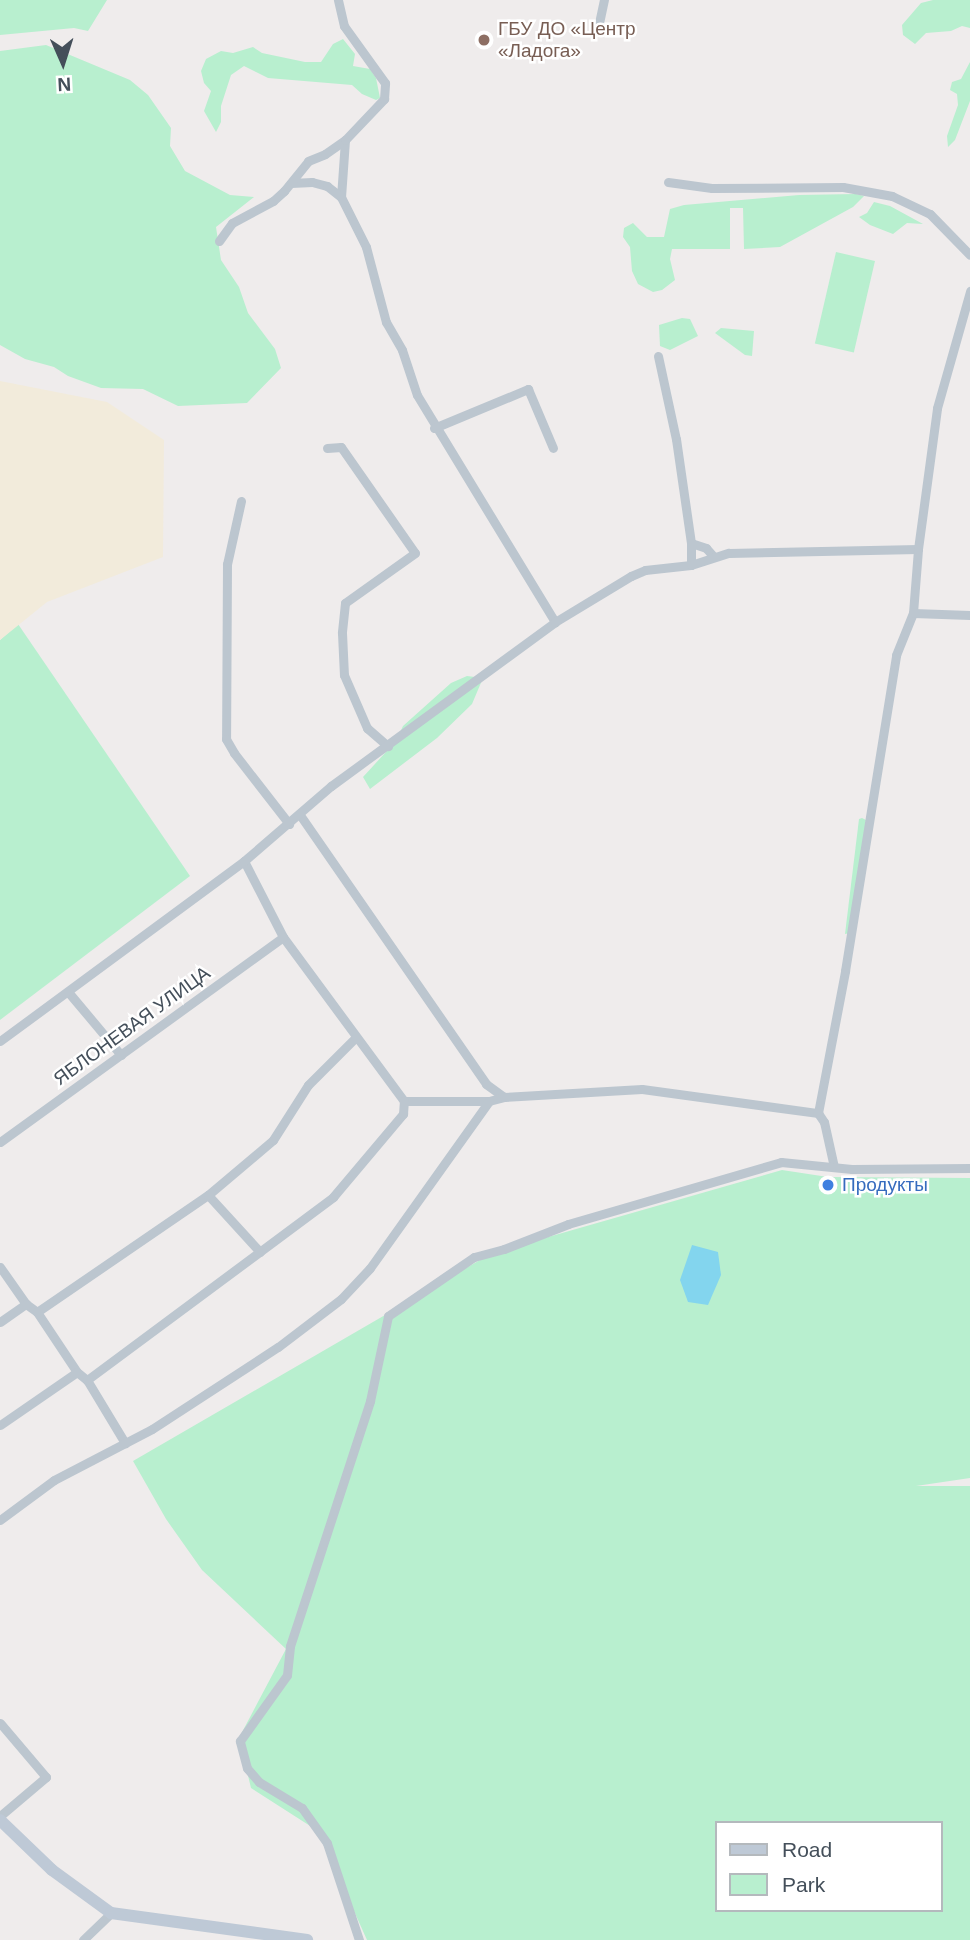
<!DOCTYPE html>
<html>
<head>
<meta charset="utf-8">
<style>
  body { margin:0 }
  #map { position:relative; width:970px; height:1940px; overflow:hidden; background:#efecec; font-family:Helvetica,sans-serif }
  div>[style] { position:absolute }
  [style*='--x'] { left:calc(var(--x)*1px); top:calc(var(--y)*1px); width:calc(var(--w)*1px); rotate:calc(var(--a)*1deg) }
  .green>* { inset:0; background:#b8efcf; transform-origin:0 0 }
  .sand>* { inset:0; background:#f2ebdb }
  .water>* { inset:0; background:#83d5ee }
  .street>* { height:9px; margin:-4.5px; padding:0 4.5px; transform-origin:4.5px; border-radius:4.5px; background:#bcc6cf }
  .secondary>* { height:12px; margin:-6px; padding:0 6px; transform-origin:6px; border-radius:6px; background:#bec9d6 }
  .dots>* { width:19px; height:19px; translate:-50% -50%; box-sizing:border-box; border:4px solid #fff; border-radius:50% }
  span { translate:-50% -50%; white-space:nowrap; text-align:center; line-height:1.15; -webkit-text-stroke:5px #fff; paint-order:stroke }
  .education-label { font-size:19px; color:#785e54 }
  .left { translate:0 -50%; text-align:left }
  .street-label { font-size:19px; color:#444f5a }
  .shop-label { font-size:19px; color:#366cbe }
  .legend { position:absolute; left:715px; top:1821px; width:228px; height:91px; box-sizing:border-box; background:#fff; border:2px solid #b4b9bd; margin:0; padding:9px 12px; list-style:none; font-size:21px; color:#444f5a }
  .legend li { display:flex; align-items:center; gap:14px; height:35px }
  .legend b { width:35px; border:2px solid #b4b9bd }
  .north { position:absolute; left:28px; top:28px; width:70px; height:70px; -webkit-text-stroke:5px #fff; paint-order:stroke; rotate:177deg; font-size:19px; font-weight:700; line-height:28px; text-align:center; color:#444f5a }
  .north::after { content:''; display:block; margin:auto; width:24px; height:32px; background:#444f5a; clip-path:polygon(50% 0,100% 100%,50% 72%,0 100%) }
</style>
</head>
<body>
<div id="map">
  <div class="green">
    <i style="clip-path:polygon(0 0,107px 0,88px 31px,74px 28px,0 35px)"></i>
    <i style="clip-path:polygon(933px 0,970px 0,970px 28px,962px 26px,951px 31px,926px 33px,915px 44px,903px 35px,902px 25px,921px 3px)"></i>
    <i style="clip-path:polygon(343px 39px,355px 54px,353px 66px,370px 69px,376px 78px,380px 98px,376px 100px,362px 94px,352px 85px,268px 78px,244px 66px,231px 75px,221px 106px,221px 122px,216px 132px,204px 111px,211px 91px,204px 83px,201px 71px,206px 59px,221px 51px,233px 53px,253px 47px,262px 53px,305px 62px,321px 62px,333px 44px)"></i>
    <i style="clip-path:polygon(46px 45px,130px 80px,148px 95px,171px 128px,170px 146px,185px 171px,230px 195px,254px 197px,216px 227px,221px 260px,239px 287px,248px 313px,275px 349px,281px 368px,247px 403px,178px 406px,143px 389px,101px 388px,68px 376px,54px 367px,25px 359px,0 345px,0 51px)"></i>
    <i style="clip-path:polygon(970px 62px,970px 101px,955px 140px,948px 147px,947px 136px,958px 105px,957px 94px,950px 90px,952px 82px,961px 79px)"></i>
    <i style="clip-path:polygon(856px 194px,864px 196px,853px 207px,780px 247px,744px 249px,743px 208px,730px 208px,730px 249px,672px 249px,670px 259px,675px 280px,662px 290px,653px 292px,638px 284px,632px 271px,630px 247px,623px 237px,624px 228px,633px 223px,647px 237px,664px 237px,670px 209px,684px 205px,799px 195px)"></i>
    <i style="clip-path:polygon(874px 202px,890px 206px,923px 224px,907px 223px,893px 234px,870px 225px,859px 217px,867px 213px)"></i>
    <i style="left:836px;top:252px;width:40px;height:94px;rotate:13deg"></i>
    <i style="clip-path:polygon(682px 318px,690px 319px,698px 336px,670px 350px,660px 346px,659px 325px)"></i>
    <i style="clip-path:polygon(721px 328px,754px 331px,752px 356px,745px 355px,715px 333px)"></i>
    <i style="clip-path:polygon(18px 624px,190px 876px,0 1020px,0 640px)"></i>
    <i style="clip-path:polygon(467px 676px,483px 678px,472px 704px,437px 738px,370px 789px,363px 777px,396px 741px,403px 726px,451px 683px)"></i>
    <i style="clip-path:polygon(862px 818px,866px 820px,850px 933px,845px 934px,859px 819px)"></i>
    <i style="clip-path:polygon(evenodd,782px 1170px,828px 1177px,970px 1178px,970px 1478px,916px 1486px,970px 1486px,970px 1940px,367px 1940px,318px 1831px,251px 1788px,239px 1738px,286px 1649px,202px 1570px,166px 1519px,133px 1461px,492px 1253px,782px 1170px,716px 1823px,940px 1823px,940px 1910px,716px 1910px,716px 1823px)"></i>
  </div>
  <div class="sand">
    <i style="clip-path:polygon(0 381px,107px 402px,164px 440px,163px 557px,47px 602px,0 640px)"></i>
  </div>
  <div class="water">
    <i style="clip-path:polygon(692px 1245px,718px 1252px,721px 1275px,708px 1305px,688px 1302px,680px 1280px)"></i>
  </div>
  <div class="street">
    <i style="--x:599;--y:23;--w:24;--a:-78"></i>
    <i style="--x:345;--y:140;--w:57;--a:94"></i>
    <i style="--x:341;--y:197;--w:56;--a:63.4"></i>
    <i style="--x:366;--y:247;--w:78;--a:75.1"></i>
    <i style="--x:386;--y:322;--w:32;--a:60"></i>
    <i style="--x:402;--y:350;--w:47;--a:71.6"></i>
    <i style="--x:417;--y:395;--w:266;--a:58.7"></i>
    <i style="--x:668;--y:182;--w:44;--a:7.8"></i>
    <i style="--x:712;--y:188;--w:131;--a:-0.4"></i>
    <i style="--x:843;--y:187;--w:50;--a:10.4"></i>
    <i style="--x:892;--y:196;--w:42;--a:25.3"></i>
    <i style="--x:930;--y:214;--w:57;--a:45.7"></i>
    <i style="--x:291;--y:183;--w:21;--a:-3"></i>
    <i style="--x:312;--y:182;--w:16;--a:15"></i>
    <i style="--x:327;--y:186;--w:18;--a:38"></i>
    <i style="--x:219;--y:241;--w:22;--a:-54"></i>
    <i style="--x:232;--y:223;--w:47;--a:-28.2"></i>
    <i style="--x:273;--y:201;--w:15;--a:-42"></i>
    <i style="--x:284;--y:191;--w:38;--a:-51"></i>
    <i style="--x:308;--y:161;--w:18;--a:-22"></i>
    <i style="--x:325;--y:154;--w:24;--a:-35"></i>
    <i style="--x:345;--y:140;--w:57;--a:-46.4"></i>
    <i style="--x:384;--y:99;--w:16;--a:-86"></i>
    <i style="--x:385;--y:83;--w:70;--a:-125.7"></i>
    <i style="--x:344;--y:26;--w:27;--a:-103"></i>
    <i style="--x:658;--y:356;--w:85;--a:77.8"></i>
    <i style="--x:676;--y:439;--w:105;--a:81.8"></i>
    <i style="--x:691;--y:543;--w:22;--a:90"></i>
    <i style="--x:434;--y:428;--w:102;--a:-22.5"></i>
    <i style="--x:528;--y:389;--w:64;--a:67"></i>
    <i style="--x:327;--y:448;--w:14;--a:-4"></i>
    <i style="--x:341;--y:447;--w:129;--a:55.1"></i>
    <i style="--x:415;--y:553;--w:86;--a:144.5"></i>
    <i style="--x:345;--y:603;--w:30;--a:96"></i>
    <i style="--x:342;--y:633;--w:42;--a:87.3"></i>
    <i style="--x:344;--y:675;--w:58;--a:66.5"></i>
    <i style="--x:367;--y:728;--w:28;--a:41"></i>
    <i style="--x:241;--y:501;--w:65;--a:102.5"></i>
    <i style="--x:227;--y:564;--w:175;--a:90.3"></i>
    <i style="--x:226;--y:739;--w:16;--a:60"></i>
    <i style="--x:234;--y:753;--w:90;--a:52.2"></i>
    <i style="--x:691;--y:543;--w:16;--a:18"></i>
    <i style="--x:706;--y:548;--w:12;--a:48"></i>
    <i style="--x:913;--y:613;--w:57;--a:2"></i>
    <i style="--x:300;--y:815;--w:327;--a:55.3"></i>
    <i style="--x:486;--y:1084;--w:22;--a:36"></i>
    <i style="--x:244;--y:861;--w:85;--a:62.8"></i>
    <i style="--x:283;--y:937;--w:204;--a:53.6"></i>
    <i style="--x:404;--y:1101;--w:85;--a:0"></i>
    <i style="--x:489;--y:1101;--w:16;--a:-15"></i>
    <i style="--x:504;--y:1097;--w:138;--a:-3.3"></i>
    <i style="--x:642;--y:1089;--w:178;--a:7.8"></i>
    <i style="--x:69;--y:993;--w:81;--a:50"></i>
    <i style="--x:0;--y:1041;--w:303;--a:-36.4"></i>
    <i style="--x:244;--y:861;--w:115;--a:-40.8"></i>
    <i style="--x:331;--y:786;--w:278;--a:-36.2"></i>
    <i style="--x:555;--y:622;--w:89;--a:-31.2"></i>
    <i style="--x:631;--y:576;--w:15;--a:-23"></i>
    <i style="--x:645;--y:570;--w:46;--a:-6.2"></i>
    <i style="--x:691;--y:565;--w:40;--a:-18"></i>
    <i style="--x:729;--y:553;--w:189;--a:-1.2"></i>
    <i style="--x:0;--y:1142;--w:349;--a:-35.9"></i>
    <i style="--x:834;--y:1167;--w:46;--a:-102.5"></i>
    <i style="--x:824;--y:1122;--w:11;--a:-124"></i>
    <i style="--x:818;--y:1113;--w:145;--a:-79.2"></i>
    <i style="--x:845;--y:971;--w:320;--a:-80.8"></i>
    <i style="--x:896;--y:655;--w:45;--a:-68"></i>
    <i style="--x:913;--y:613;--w:64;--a:-85.5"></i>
    <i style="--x:918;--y:549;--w:142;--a:-82.3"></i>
    <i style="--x:937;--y:408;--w:122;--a:-74.2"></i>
    <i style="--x:208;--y:1195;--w:77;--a:47.6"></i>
    <i style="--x:0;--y:1267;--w:45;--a:54.9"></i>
    <i style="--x:26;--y:1304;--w:14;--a:36"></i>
    <i style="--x:37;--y:1312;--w:72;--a:56.3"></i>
    <i style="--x:77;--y:1372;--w:13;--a:39"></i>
    <i style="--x:87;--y:1380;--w:74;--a:58.9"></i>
    <i style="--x:37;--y:1312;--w:207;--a:-34.4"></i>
    <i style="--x:208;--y:1195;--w:85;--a:-40.2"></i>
    <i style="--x:273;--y:1140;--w:65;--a:-57.5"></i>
    <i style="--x:308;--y:1085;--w:66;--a:-45"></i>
    <i style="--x:0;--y:1322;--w:32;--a:-35"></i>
    <i style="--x:87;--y:1380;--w:307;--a:-36.6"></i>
    <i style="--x:333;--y:1197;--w:109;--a:-49.9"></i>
    <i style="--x:403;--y:1114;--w:13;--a:-86"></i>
    <i style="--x:0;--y:1425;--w:93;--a:-34.5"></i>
    <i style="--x:0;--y:1520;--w:67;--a:-36.5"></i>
    <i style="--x:54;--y:1480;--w:110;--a:-27.5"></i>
    <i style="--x:152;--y:1429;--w:150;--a:-33.1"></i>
    <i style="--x:278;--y:1347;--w:79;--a:-37.3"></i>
    <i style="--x:341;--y:1299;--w:42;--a:-46.9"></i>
    <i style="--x:370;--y:1268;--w:205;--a:-54.5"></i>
    <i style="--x:0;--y:1723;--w:71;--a:49.6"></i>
    <i style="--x:46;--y:1777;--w:60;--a:139.7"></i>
    <i style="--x:83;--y:1940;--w:39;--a:-44"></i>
    <i style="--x:359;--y:1940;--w:102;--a:-108.3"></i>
    <i style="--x:327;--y:1843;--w:43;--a:-125.5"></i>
    <i style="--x:302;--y:1808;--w:50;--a:-148.8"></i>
    <i style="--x:259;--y:1782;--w:18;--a:-131"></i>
    <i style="--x:247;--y:1768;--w:28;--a:-105"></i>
    <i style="--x:240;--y:1741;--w:81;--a:-54.5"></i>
    <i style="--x:287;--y:1675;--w:29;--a:-84"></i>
    <i style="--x:290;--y:1646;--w:258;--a:-71.9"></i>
    <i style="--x:370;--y:1401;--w:87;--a:-78"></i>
    <i style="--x:388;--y:1316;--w:104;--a:-34.5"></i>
    <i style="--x:474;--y:1257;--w:31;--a:-15"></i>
    <i style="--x:504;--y:1249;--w:69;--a:-21.3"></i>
    <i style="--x:568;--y:1224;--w:222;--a:-16.2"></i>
    <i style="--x:781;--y:1162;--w:71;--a:5.6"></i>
    <i style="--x:852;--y:1169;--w:118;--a:-0.5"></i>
  </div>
  <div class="secondary">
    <i style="--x:0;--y:1820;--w:72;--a:43.9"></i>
    <i style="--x:52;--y:1870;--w:73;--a:36.1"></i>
    <i style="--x:111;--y:1913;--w:198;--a:7.8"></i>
  </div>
  <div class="dots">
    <i style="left:484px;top:40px;background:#8d6e63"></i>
    <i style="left:828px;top:1185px;background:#3f7fe0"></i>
  </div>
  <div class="education-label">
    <span class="left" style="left:498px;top:40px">ГБУ ДО «Центр<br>«Ладога»</span>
  </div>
  <div class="street-label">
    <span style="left:132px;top:1026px;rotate:-36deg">ЯБЛОНЕВАЯ УЛИЦА</span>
  </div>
  <div class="shop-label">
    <span class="left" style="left:842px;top:1185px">Продукты</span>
  </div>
  <ul class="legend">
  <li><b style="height:9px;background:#bec9d6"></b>Road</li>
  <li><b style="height:19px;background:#b8efcf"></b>Park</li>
  </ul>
  <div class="north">N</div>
</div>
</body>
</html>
